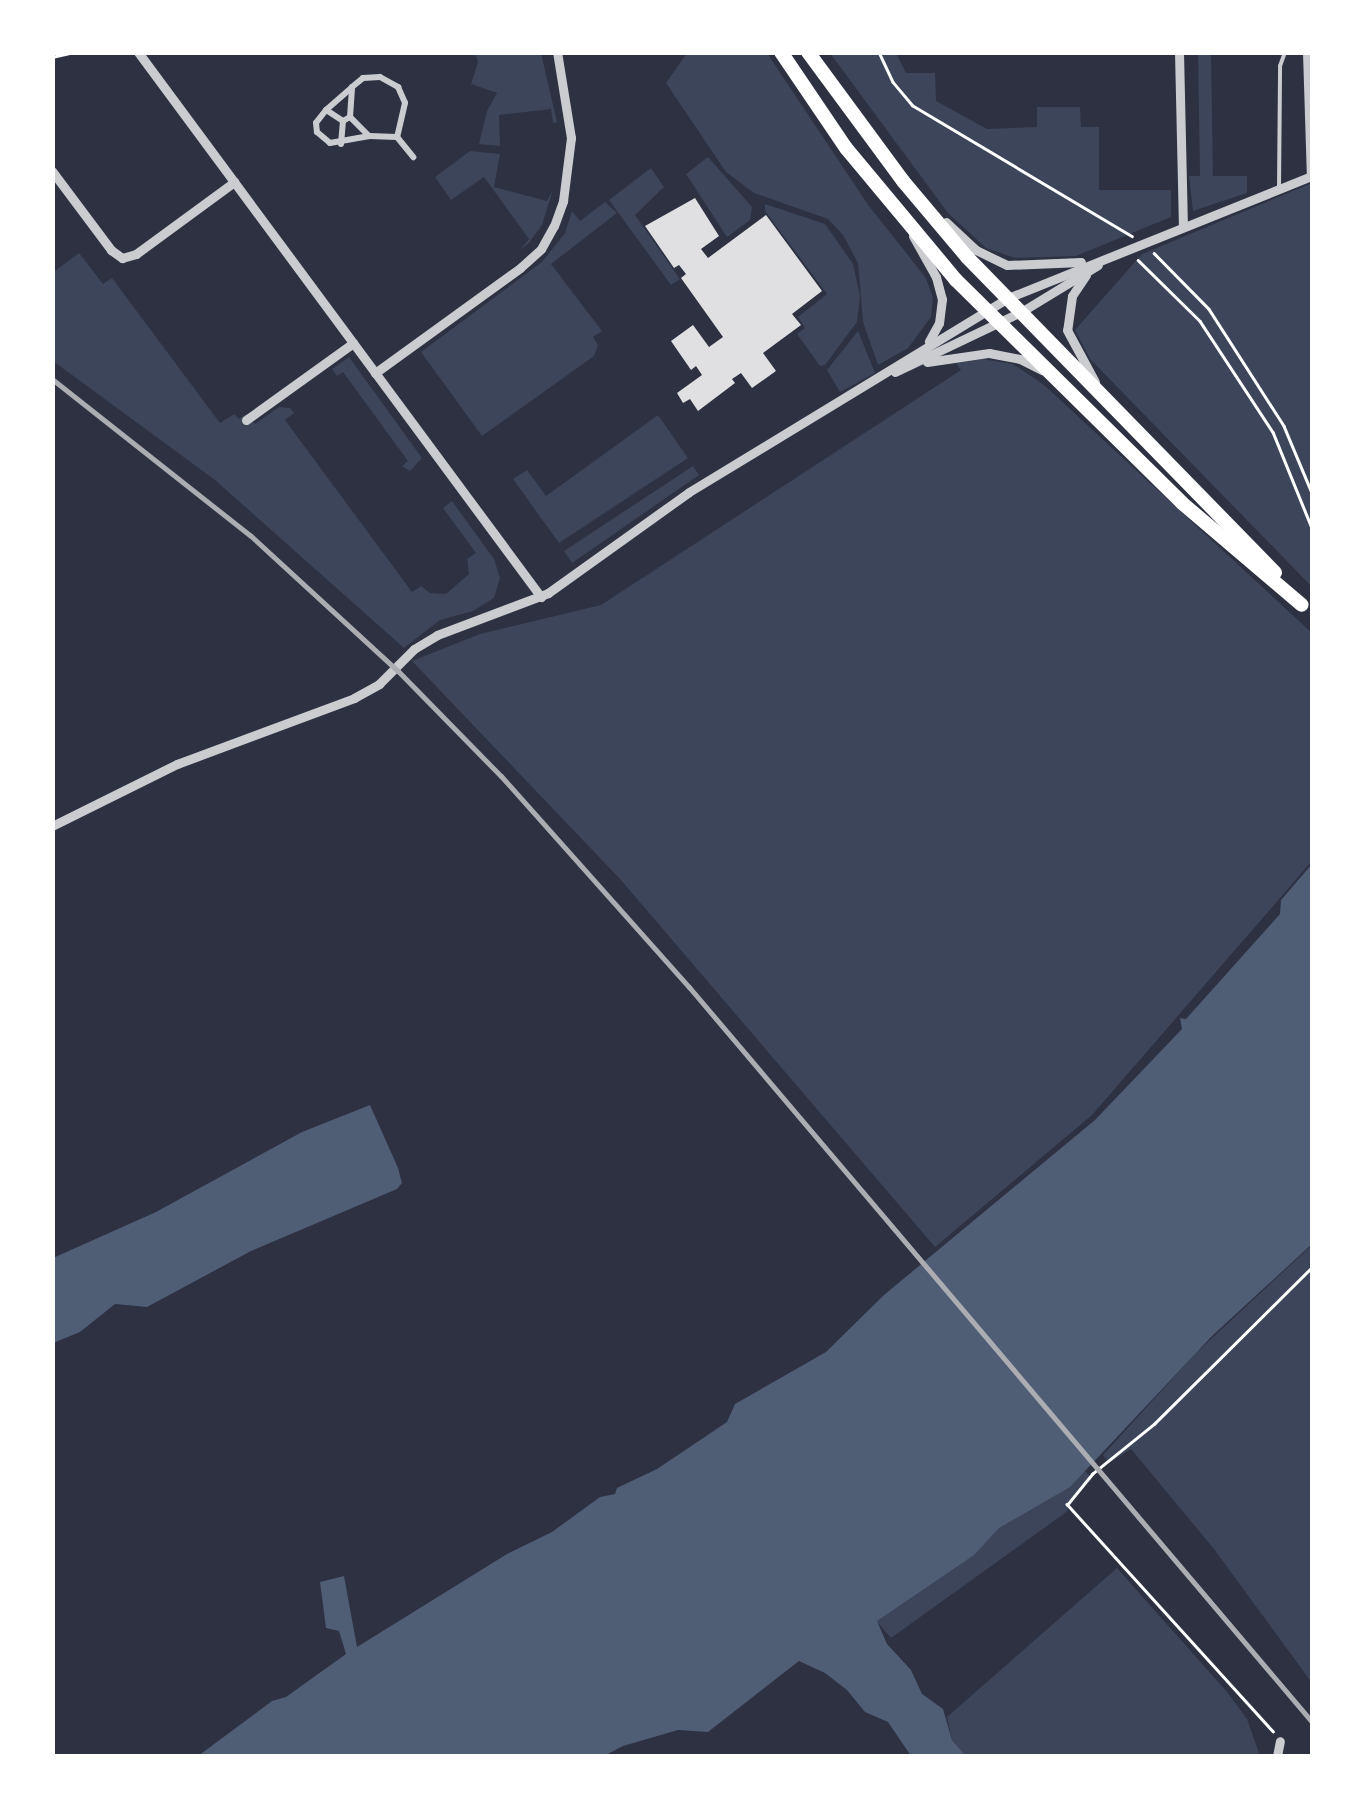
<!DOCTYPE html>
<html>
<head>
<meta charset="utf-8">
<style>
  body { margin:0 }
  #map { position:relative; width:1365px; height:1809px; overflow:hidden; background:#2d3142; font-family:"Fira Sans Condensed",sans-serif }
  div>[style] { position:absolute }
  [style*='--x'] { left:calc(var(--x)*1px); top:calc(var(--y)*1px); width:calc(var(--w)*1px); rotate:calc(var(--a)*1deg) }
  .green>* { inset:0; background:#3c4559 }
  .water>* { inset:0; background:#4f5d75 }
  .building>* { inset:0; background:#e0e0e3 }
  .path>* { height:2.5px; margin:-1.25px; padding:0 1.25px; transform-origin:1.25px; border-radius:1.25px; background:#fff }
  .service>* { height:4px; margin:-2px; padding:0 2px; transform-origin:2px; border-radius:2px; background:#caccd0 }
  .pedestrian>* { height:6px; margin:-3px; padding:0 3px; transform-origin:3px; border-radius:3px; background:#caccd0 }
  .minor>* { height:9px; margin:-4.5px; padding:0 4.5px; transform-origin:4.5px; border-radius:4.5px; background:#caccd0 }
  .primary>* { height:14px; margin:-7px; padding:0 7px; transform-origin:7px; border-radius:7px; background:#fff }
  .rail>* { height:5px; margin:-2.5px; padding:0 2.5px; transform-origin:2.5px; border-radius:2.5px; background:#abadb3 }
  span { translate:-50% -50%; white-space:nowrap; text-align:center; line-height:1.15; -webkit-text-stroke:10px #fff; paint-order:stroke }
  .frame { position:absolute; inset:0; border:55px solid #fff; pointer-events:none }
</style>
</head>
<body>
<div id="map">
  <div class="green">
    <i style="clip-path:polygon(475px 53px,541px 53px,557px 122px,553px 123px,551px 109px,499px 115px,500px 146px,479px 144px,487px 111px,497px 93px,471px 84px,478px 62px)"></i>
    <i style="clip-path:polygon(687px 53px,767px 53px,869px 206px,926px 278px,933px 298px,931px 317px,908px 348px,878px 365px,863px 322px,858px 263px,843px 235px,828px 219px,754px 193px,726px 172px,666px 83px)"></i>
    <i style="clip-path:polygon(830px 53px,896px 53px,906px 73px,935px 73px,936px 101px,987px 129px,1037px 127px,1037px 107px,1080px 107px,1081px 127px,1099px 127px,1099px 190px,1171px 190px,1171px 217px,1076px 256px,1015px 258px,986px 248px,948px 213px)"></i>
    <i style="clip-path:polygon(1198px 53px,1211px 53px,1213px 176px,1247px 176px,1247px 193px,1193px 211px,1189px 176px,1200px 176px)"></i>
    <i style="clip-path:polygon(470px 151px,500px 154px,494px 187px,547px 201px,553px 190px,542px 225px,529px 243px,520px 250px,529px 239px,484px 177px,451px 200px,435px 177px)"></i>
    <i style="clip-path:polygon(708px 157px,752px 207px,750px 220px,727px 237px,686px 174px)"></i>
    <i style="clip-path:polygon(651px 168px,664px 187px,635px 215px,680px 279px,671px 285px,609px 200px)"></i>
    <i style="clip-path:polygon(1312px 183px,1312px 587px,1090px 359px,1075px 330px,1142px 254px)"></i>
    <i style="clip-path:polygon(605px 202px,617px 213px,551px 264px,602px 331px,593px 337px,598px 345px,594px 356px,482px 436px,421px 352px,542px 262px,565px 233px,572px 211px,580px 221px)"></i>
    <i style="clip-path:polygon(765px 204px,825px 224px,853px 264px,860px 296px,857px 322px,825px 365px,820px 366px,797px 334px,805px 328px,798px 317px,827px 294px,765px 211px)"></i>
    <i style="clip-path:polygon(79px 253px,103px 284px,112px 278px,220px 423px,234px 414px,239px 419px,246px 414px,255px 424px,279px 407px,290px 408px,294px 413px,285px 420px,412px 592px,421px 586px,430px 593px,446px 594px,469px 574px,467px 559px,476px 553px,443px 508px,452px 501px,494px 559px,500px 578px,494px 598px,473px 611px,440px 620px,404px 648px,215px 480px,53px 361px,52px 273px)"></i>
    <i style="clip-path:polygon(858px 331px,875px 373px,840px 392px,827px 370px)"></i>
    <i style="clip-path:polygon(349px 357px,422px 458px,410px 471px,402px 466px,408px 461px,343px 372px,337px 376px,332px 369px)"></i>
    <i style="clip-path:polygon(982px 359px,1013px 364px,1044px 385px,1312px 633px,1312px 861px,1092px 1115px,935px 1247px,620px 879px,412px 661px,480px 634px,601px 605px,961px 370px,956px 363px)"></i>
    <i style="clip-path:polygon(658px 415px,688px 458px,559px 543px,513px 479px,527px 470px,546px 496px)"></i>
    <i style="clip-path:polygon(693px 466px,699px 475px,572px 563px,564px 551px)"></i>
    <i style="clip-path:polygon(1312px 1245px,1312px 1683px,1214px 1549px,1131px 1449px,1109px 1463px,1103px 1455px,1196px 1353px)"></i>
    <i style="clip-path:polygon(1084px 1470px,1091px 1477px,1065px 1513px,891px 1638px,874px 1618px,979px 1549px,993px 1528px)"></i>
    <i style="clip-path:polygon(1117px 1568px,1228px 1693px,1247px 1719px,1260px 1756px,966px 1756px,952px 1740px,947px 1717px)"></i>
  </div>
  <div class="water">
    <i style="clip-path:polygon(1312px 864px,1312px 1244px,1212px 1336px,1070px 1487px,999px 1528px,974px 1555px,877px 1621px,887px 1644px,911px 1670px,922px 1694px,943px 1709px,952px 1740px,966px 1756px,911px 1756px,888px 1722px,865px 1712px,847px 1690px,825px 1673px,799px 1661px,708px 1732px,678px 1730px,623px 1746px,604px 1756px,198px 1756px,272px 1701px,286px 1697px,346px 1654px,339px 1631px,326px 1628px,320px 1582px,344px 1576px,357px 1647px,507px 1554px,552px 1532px,600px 1497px,615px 1494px,617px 1488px,657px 1469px,727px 1422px,735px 1404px,826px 1352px,884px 1295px,1095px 1120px,1182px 1029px,1180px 1018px,1186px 1019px,1280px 914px,1281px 900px)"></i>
    <i style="clip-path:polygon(370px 1105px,398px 1168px,402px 1183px,397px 1189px,251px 1251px,147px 1307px,115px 1304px,80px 1332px,53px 1343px,53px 1258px,156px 1212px,302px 1132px)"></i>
  </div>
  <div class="building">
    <i style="clip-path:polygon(695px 198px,719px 236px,701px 249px,708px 258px,766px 215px,822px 291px,792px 314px,801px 325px,763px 353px,776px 371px,752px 388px,741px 373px,732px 379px,735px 383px,698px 411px,690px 399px,683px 403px,677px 393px,702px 375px,696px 366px,691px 370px,671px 341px,693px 325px,709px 347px,723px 337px,681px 278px,686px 274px,679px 265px,674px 268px,645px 226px)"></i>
  </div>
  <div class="path">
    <i style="--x:879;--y:52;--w:33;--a:65"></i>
    <i style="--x:893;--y:82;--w:30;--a:50"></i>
    <i style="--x:912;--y:105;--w:256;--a:30.8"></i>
    <i style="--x:52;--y:57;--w:23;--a:-13"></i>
    <i style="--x:1154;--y:253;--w:78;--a:45.5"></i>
    <i style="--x:1209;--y:309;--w:139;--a:57.3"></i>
    <i style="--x:1284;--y:426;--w:73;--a:67.3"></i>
    <i style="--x:1138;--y:260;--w:87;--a:44.5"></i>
    <i style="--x:1200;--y:321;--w:133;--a:56.7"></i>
    <i style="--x:1273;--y:432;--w:104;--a:67.9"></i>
    <i style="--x:1273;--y:1732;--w:307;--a:-132.2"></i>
    <i style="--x:1067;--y:1505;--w:40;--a:-51"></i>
    <i style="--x:1092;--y:1474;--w:80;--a:-38.9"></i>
    <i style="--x:1154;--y:1424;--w:223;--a:-44.8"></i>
  </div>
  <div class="service">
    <i style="--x:1279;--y:189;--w:123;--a:-89.5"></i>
    <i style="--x:1280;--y:66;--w:15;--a:-70"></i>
  </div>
  <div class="pedestrian">
    <i style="--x:326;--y:110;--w:33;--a:-41"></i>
    <i style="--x:350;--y:117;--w:8;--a:150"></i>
    <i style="--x:343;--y:121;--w:20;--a:-147"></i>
    <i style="--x:326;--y:110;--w:16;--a:128"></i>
    <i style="--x:316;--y:123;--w:9;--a:84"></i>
    <i style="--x:317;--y:132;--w:17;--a:40"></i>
    <i style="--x:330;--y:143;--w:40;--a:-10"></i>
    <i style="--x:397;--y:137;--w:28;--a:-178"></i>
    <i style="--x:369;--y:136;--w:27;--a:-135"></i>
    <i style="--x:350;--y:117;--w:30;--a:-86"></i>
    <i style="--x:352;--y:87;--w:14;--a:-39"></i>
    <i style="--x:363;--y:78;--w:17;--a:-3"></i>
    <i style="--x:380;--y:77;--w:21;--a:29"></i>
    <i style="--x:398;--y:87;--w:17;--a:66"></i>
    <i style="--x:405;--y:103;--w:35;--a:103"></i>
    <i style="--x:397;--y:137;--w:26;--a:51"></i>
    <i style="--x:341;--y:144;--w:23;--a:-85"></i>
  </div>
  <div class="minor">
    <i style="--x:138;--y:52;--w:678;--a:53.52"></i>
    <i style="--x:1179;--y:52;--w:175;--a:88.7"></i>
    <i style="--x:1307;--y:52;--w:124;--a:88.2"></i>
    <i style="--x:52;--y:171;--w:99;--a:53.2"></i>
    <i style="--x:111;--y:250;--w:14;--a:36"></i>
    <i style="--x:122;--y:258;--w:15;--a:-16"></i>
    <i style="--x:136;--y:254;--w:122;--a:-36.3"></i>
    <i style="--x:946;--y:222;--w:41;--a:43"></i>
    <i style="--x:976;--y:250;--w:34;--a:26"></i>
    <i style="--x:1007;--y:265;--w:74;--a:-2.3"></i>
    <i style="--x:913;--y:236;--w:47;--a:60.7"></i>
    <i style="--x:936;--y:277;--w:23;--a:75"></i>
    <i style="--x:942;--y:299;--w:24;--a:97"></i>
    <i style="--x:939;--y:323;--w:21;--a:119"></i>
    <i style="--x:1086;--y:275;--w:25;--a:124"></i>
    <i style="--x:1072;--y:296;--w:34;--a:98"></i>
    <i style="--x:1067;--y:330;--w:59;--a:61.7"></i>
    <i style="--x:927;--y:362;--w:63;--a:-8.3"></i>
    <i style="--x:989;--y:353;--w:32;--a:11"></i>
    <i style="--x:1020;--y:359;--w:25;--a:27"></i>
    <i style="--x:895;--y:372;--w:140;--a:-25.5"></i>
    <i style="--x:1021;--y:312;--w:90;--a:-31.4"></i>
    <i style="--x:375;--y:373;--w:179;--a:-35.9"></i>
    <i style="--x:520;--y:268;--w:28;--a:-42"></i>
    <i style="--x:541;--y:249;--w:26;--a:-61"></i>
    <i style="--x:554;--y:226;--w:27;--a:-70"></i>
    <i style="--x:563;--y:201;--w:64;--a:-82.8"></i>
    <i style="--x:571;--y:138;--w:87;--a:-99.2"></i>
    <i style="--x:246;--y:420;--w:132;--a:-35.7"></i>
    <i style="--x:52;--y:826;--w:140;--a:-26.4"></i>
    <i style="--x:177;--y:764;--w:189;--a:-20.4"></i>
    <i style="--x:354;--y:698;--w:29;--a:-29"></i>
    <i style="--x:379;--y:684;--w:49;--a:-45"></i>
    <i style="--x:414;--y:649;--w:27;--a:-31"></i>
    <i style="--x:437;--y:635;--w:119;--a:-20.7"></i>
    <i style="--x:548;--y:593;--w:173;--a:-35.6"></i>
    <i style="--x:689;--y:492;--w:373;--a:-31.3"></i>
    <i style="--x:1008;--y:298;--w:328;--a:-21.9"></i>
    <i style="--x:1277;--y:1756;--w:15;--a:-79"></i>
  </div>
  <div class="primary">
    <i style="--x:781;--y:52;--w:116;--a:55.9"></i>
    <i style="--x:846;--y:148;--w:172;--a:50.2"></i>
    <i style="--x:956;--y:280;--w:317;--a:44.6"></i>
    <i style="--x:1182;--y:503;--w:157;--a:40.4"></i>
    <i style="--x:808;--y:52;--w:160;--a:53.6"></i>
    <i style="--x:903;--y:181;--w:99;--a:49.9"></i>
    <i style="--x:967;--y:257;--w:441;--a:45.7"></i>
  </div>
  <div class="rail">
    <i style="--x:52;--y:379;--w:253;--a:38.3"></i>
    <i style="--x:251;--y:536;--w:200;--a:42.6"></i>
    <i style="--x:398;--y:671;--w:147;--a:45.6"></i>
    <i style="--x:501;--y:776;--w:283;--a:48.3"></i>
    <i style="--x:689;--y:987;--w:964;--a:49.71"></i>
  </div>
  <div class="frame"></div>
</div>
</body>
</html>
